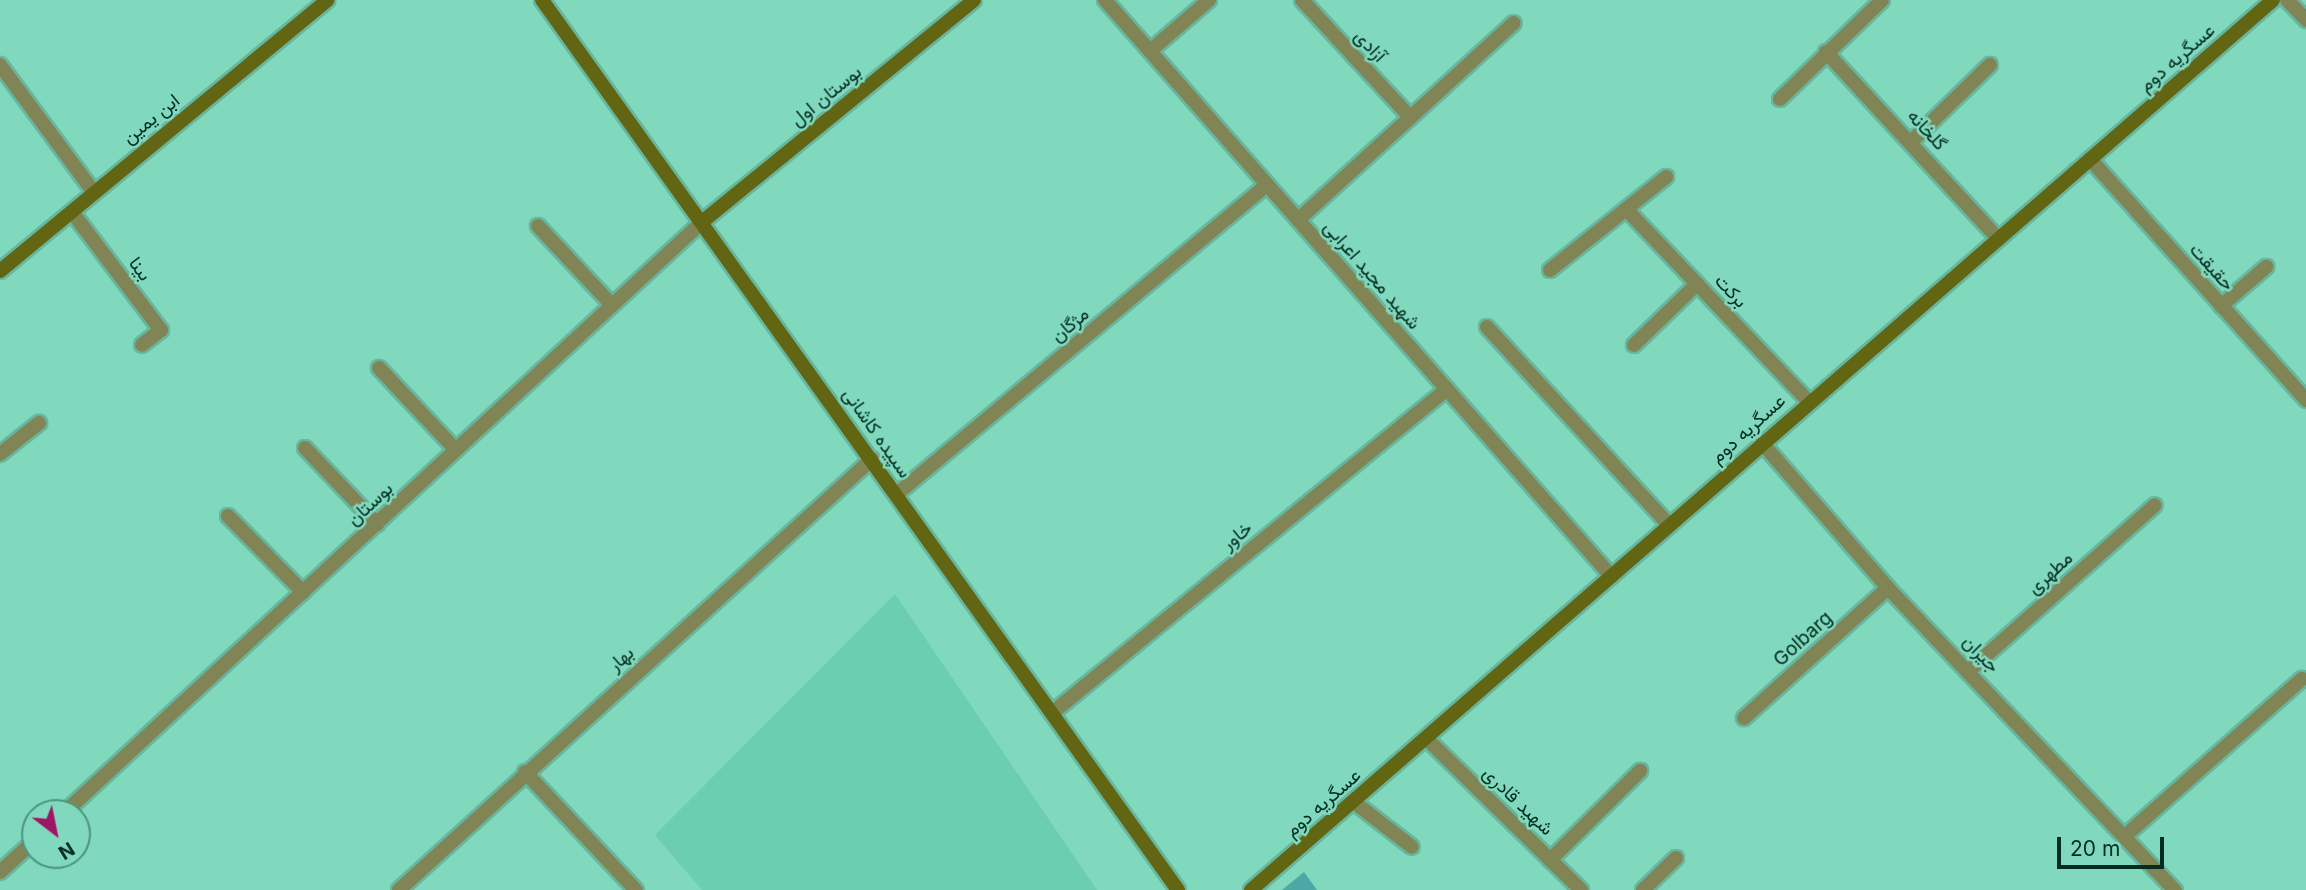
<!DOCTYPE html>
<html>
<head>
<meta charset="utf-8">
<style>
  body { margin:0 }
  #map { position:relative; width:2306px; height:890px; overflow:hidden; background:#80d9bd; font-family:Inter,Vazirmatn,sans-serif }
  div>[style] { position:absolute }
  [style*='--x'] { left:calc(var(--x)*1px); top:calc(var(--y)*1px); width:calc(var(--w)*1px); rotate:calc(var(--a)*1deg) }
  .built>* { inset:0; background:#6bceb0 }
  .building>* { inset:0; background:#4ca8a4 }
  .roads { filter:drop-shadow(2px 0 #67b69e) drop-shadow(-2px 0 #67b69e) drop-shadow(0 2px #67b69e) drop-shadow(0 -2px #67b69e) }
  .street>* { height:14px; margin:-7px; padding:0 7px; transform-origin:7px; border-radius:7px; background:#818556 }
  .secondary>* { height:14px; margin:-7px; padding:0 7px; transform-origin:7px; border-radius:7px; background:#626512 }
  span { translate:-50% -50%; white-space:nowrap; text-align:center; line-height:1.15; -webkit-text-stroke:5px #80d9bd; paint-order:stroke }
  .street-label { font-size:19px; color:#042c22 }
  .north { position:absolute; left:21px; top:799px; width:70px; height:70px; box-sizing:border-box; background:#80d9bd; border:2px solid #4e947f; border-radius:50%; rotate:148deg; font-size:19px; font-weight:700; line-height:28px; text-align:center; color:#042c22 }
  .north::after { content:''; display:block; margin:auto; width:24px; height:32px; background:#9e1766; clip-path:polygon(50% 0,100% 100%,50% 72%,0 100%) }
  .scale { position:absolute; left:2057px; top:837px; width:107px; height:32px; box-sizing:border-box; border:4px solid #042c22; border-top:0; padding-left:9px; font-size:21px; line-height:24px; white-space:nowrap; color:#042c22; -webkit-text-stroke:5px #80d9bd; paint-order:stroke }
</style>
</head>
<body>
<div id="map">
  <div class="built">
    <i style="clip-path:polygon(895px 594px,1097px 890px,702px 890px,655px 835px)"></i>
  </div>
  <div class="building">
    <i style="clip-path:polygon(1304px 872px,1317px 890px,1282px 890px)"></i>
  </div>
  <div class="roads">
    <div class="street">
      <i style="--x:1105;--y:0;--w:767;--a:48.7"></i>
      <i style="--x:1302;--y:0;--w:159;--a:47.3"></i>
      <i style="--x:2287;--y:0;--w:28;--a:46"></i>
      <i style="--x:1150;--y:51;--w:78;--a:-40.8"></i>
      <i style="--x:1826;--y:52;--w:252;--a:47.3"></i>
      <i style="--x:0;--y:65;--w:157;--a:53.6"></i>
      <i style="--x:1780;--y:99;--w:142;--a:-44.1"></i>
      <i style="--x:1912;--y:141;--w:109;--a:-44.3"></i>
      <i style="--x:2090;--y:159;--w:324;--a:48.1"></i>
      <i style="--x:1626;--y:209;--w:265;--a:46.5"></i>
      <i style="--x:72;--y:212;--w:148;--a:53"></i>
      <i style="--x:161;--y:330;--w:24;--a:142"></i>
      <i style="--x:1298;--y:220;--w:292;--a:-42.4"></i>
      <i style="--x:538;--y:226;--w:108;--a:46.9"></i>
      <i style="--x:1550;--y:270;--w:149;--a:-38.7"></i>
      <i style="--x:2221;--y:306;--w:60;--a:-40.9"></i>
      <i style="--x:1487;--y:327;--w:269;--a:47.4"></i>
      <i style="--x:1634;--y:345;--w:88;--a:-44.1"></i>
      <i style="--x:379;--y:368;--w:112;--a:46.8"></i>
      <i style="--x:1762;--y:443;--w:192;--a:49"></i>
      <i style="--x:1888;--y:588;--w:417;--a:46.5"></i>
      <i style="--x:305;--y:448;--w:105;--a:46.5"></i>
      <i style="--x:0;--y:454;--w:50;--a:-38.5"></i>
      <i style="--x:897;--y:494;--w:482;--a:-39.9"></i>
      <i style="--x:228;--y:516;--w:107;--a:45.4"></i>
      <i style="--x:1971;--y:669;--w:246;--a:-41.7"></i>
      <i style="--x:1052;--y:713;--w:511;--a:-39.36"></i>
      <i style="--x:1744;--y:718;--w:194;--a:-42.1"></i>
      <i style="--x:1427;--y:739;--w:216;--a:44.4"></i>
      <i style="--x:525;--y:772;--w:162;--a:46.8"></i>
      <i style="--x:1354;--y:802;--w:73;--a:37.8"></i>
      <i style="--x:64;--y:813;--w:870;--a:-42.81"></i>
      <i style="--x:2125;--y:836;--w:237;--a:-41.6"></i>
      <i style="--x:1550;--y:860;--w:127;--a:-44.7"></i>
      <i style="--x:0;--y:872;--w:47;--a:-42.4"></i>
      <i style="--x:399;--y:890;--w:640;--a:-42.34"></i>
      <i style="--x:1643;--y:890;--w:46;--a:-44.1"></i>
    </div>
    <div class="secondary">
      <i style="--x:542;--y:0;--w:1094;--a:54.45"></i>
      <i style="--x:702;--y:222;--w:351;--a:-39.2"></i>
      <i style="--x:0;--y:271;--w:425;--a:-39.6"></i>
      <i style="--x:1251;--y:890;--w:1355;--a:-41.05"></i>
    </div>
  </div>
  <div class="street-label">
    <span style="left:1370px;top:46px;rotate:47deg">آزادی</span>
    <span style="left:2177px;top:58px;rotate:-41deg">عسگریه دوم</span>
    <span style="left:826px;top:96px;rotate:-39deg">بوستان اول</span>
    <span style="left:151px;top:119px;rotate:-39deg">ابن یمین</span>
    <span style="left:1927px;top:130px;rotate:47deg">گلخانه</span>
    <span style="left:2212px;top:267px;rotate:48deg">حقیقت</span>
    <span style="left:140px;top:269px;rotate:53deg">بینا</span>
    <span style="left:1372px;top:275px;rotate:49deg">شهید مجید اعرابی</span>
    <span style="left:1731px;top:291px;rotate:47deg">برکت</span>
    <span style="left:1070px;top:325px;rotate:-40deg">مژگان</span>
    <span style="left:1748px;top:429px;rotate:-42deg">عسگریه دوم</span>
    <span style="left:877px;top:433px;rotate:55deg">سپیده کاشانی</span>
    <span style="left:370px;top:504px;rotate:-43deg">بوستان</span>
    <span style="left:1237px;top:536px;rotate:-39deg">خاور</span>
    <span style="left:2050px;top:573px;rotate:-42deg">مطهری</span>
    <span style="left:1803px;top:639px;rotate:-42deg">Golbarg</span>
    <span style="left:1981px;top:654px;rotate:46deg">جیران</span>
    <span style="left:621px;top:659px;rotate:-42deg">بهار</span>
    <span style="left:1518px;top:801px;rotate:44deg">شهید قادری</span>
    <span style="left:1323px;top:803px;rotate:-41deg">عسگریه دوم</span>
  </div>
  <div class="north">N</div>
  <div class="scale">20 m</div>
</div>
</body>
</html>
